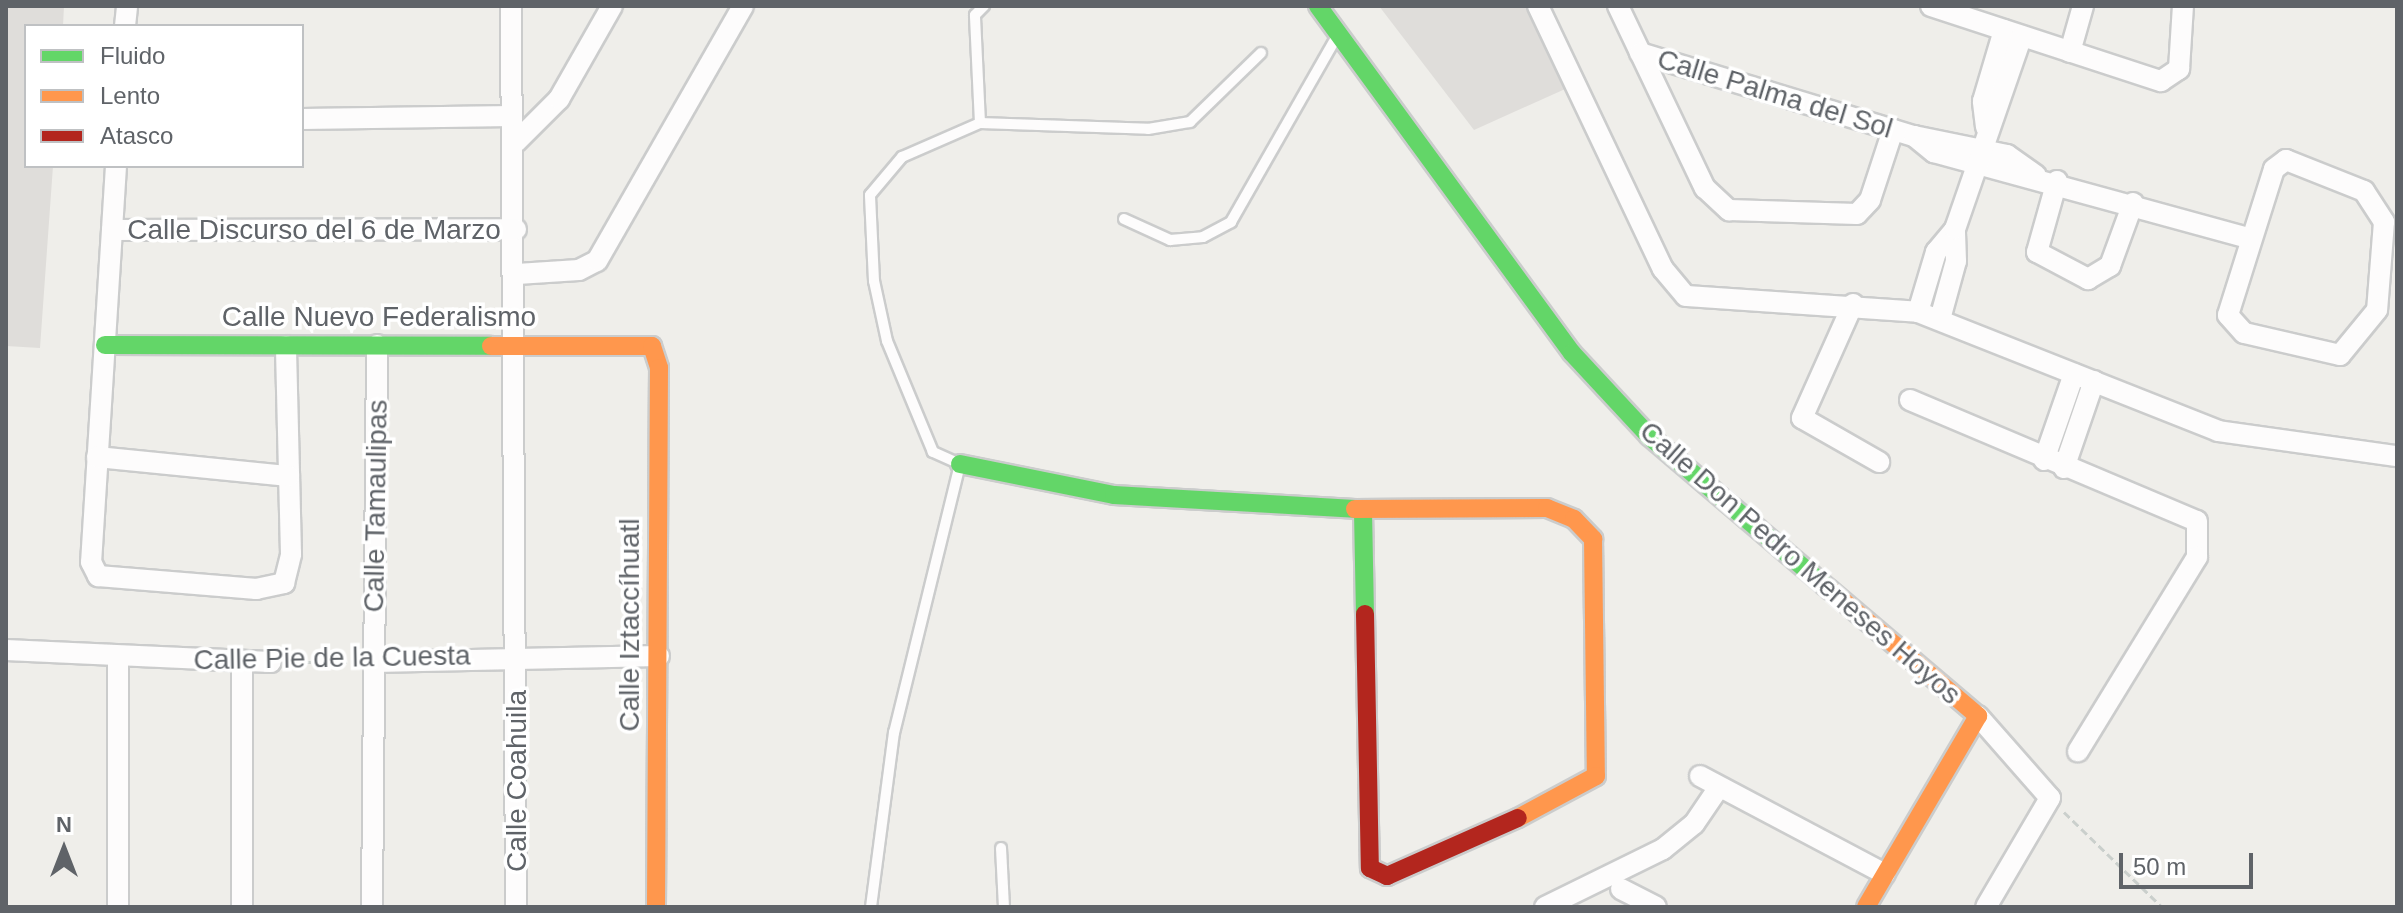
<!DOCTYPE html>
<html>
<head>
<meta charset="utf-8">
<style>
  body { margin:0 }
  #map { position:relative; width:2403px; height:913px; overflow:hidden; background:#efeeea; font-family:Helvetica,sans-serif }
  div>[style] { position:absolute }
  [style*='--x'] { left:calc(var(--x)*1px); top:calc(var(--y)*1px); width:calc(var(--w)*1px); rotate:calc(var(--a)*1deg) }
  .industrial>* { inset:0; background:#dfddda }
  .path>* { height:3px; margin-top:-1.5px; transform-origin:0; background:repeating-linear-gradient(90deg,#cacfcc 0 8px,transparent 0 12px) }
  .roads { filter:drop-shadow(2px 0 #cbcccc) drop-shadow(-2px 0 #cbcccc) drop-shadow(0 2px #cbcccc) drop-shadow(0 -2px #cbcccc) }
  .lane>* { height:10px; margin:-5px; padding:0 5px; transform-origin:5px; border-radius:5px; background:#fdfcfc }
  .street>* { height:20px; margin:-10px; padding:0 10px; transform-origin:10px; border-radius:10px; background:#fdfcfc }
  .fast>* { height:18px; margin:-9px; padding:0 9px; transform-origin:9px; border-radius:9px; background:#63d668 }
  .slow>* { height:18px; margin:-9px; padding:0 9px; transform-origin:9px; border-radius:9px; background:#ff974d }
  .jam>* { height:18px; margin:-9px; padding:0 9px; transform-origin:9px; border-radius:9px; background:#b3261e }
  span { translate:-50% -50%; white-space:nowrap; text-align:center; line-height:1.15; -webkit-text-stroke:7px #fff; paint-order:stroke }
  .street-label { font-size:28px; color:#5f6368 }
  .frame { position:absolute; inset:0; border:8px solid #5f6368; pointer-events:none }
  .legend { position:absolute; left:24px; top:24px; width:280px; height:144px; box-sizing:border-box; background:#fff; border:2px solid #bfc1c3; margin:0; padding:10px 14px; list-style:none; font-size:24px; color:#5f6368 }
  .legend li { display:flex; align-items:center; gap:16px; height:40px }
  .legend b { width:40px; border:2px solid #bfc1c3 }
  .north { position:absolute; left:24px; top:809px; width:80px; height:80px; -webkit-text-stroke:6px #fff; paint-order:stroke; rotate:0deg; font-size:22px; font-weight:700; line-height:32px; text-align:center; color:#5f6368 }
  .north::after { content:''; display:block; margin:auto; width:28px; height:36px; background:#5f6368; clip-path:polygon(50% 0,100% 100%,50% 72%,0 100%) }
  .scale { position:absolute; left:2119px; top:853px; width:134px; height:36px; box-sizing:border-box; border:4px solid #5f6368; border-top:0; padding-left:10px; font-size:24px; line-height:28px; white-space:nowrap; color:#5f6368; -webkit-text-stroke:6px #fff; paint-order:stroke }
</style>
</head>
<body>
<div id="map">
  <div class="industrial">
    <i style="clip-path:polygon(6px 6px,64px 6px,63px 26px,26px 26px,26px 166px,53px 166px,40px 348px,6px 346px)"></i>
    <i style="clip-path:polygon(1379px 6px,1546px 6px,1583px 81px,1474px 130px)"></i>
  </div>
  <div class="path">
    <i style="--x:291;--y:662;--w:64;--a:0"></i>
    <i style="--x:2064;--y:812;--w:136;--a:44.1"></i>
  </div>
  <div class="roads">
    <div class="lane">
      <i style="--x:980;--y:123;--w:168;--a:2"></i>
      <i style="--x:1148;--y:129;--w:43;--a:-9.5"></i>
      <i style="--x:1190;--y:122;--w:99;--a:-44.2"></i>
      <i style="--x:1124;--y:219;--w:51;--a:24.5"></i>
      <i style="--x:1170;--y:240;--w:33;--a:-5"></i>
      <i style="--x:1203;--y:237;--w:32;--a:-28"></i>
      <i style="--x:1231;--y:222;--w:212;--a:-60.3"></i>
      <i style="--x:1001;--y:848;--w:59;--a:87.1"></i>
      <i style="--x:871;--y:907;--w:176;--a:-82.5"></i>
      <i style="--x:894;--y:733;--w:277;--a:-76.2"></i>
      <i style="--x:960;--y:464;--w:30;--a:-156"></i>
      <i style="--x:933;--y:452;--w:120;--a:-112.5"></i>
      <i style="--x:887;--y:341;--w:61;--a:-102.2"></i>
      <i style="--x:874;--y:281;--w:86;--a:-92.7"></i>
      <i style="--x:870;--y:195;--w:50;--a:-49.9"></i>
      <i style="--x:902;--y:157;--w:85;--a:-23.6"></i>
      <i style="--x:980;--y:123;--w:108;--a:-92.7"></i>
      <i style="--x:975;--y:15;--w:13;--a:-45"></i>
    </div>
    <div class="street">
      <i style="--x:511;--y:6;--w:901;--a:89.68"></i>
      <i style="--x:1538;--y:6;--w:291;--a:64.6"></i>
      <i style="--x:1663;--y:269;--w:35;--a:50"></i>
      <i style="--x:1686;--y:296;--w:233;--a:3.9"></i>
      <i style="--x:1918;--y:312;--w:323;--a:21.6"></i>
      <i style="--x:2218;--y:431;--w:181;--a:8"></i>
      <i style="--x:1618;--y:6;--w:202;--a:64.5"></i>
      <i style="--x:1705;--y:188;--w:33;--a:43"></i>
      <i style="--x:1729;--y:210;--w:128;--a:1.8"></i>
      <i style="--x:1857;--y:214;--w:19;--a:-47"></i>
      <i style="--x:1870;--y:200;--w:74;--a:-71.8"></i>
      <i style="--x:1931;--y:6;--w:242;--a:18.1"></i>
      <i style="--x:2161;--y:81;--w:22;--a:-34"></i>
      <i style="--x:2179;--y:69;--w:63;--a:-86.4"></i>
      <i style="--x:125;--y:26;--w:20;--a:-84"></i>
      <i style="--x:2070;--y:52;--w:48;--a:-74.2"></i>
      <i style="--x:1640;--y:53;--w:286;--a:16.9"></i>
      <i style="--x:1914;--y:136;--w:95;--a:11.5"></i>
      <i style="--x:2007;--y:155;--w:35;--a:35"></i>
      <i style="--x:302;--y:119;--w:210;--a:-0.8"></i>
      <i style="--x:1986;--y:127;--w:26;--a:-97"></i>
      <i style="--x:1983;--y:101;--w:74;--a:-73.5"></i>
      <i style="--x:1914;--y:136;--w:26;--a:39"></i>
      <i style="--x:1934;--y:152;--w:329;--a:15.3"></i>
      <i style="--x:516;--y:142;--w:61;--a:-45"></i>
      <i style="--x:559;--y:99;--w:107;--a:-60.3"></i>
      <i style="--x:2286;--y:160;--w:84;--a:21.7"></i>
      <i style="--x:2364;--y:191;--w:37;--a:57"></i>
      <i style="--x:2384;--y:222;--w:88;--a:94.5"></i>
      <i style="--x:2377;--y:310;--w:58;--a:129.4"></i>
      <i style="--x:2340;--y:355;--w:98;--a:-167.1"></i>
      <i style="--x:2244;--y:333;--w:24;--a:-132"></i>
      <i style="--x:2228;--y:315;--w:153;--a:-72.5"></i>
      <i style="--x:2274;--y:169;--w:15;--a:-37"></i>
      <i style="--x:116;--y:166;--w:397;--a:93.6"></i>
      <i style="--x:91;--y:562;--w:16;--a:63"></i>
      <i style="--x:98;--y:576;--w:159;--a:4.7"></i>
      <i style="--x:256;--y:589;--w:29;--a:-12"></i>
      <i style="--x:284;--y:583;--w:30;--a:-76"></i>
      <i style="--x:291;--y:554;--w:208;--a:-91.4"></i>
      <i style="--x:2057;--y:181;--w:74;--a:105.7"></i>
      <i style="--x:2037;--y:252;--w:58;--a:27.9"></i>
      <i style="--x:2088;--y:279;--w:26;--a:-31"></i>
      <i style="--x:2110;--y:266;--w:67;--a:-69.9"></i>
      <i style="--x:112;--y:230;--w:404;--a:-0.1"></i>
      <i style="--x:517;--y:274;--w:62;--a:-3.7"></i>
      <i style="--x:579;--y:270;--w:20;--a:-27"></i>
      <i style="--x:597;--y:261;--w:294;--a:-60.2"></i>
      <i style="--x:1853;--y:304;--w:125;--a:114.1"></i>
      <i style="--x:1802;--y:418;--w:89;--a:29.7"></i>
      <i style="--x:1918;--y:312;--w:63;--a:-73.3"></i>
      <i style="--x:1936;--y:252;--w:30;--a:-50"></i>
      <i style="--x:1940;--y:319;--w:60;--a:-74.6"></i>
      <i style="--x:1956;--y:261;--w:32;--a:-92"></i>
      <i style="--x:1955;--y:229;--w:204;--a:-70.9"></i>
      <i style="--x:1910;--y:400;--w:311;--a:22.9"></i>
      <i style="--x:2197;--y:521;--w:36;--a:90"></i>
      <i style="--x:2197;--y:557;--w:228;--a:121.5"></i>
      <i style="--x:97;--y:457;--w:193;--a:5.7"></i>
      <i style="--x:2044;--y:460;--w:91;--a:-70.8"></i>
      <i style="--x:2064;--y:468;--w:92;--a:-71"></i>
      <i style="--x:6;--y:650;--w:265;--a:2.6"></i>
      <i style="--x:118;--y:657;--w:250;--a:90"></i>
      <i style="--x:374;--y:662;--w:285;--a:-1.2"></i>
      <i style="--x:1978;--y:716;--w:109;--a:48.7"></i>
      <i style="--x:2050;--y:798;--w:126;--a:120.4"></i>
      <i style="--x:1700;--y:776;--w:209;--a:27.9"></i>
      <i style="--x:1621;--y:889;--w:39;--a:27"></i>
      <i style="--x:242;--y:907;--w:244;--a:-90"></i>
      <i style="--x:372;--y:907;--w:562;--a:-89.49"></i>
      <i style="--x:1545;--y:907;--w:131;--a:-26.2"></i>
      <i style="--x:1663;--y:849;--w:40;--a:-39"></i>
      <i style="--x:1694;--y:824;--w:41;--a:-55.9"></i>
    </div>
    <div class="fast">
      <i style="--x:1318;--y:6;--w:430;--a:53.8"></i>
      <i style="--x:1572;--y:353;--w:113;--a:47.1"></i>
      <i style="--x:1649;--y:436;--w:236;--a:40.4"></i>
      <i style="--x:105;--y:345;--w:386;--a:0.1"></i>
      <i style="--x:960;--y:464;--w:157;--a:11.4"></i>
      <i style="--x:1114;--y:495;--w:241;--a:3.3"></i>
      <i style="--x:1363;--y:511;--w:103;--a:88.9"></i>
    </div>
    <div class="slow">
      <i style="--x:491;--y:346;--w:161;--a:0"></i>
      <i style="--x:652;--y:346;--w:23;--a:72"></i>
      <i style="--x:659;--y:368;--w:539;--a:90.32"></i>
      <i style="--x:1355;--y:509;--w:192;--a:-0.3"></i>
      <i style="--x:1547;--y:508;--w:29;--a:22"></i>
      <i style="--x:1574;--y:519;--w:28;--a:46"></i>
      <i style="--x:1593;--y:539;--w:237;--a:89.3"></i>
      <i style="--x:1596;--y:776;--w:89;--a:151.7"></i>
      <i style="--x:1829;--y:589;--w:196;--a:40.4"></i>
      <i style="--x:1978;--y:716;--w:221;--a:120.4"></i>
    </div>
    <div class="jam">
      <i style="--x:1365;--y:614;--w:254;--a:88.9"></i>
      <i style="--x:1370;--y:868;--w:19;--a:25"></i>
      <i style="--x:1387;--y:876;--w:143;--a:-23.9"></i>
    </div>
  </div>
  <div class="street-label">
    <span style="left:1775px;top:94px;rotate:17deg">Calle Palma del Sol</span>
    <span style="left:314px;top:230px">Calle Discurso del 6 de Marzo</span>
    <span style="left:379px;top:317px">Calle Nuevo Federalismo</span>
    <span style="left:376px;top:506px;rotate:-89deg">Calle Tamaulipas</span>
    <span style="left:1800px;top:563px;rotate:41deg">Calle Don Pedro Meneses Hoyos</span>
    <span style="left:630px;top:625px;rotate:-90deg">Calle Iztaccíhuatl</span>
    <span style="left:332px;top:658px;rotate:-1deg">Calle Pie de la Cuesta</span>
    <span style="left:517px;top:781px;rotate:-90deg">Calle Coahuila</span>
  </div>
  <div class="frame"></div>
  <ul class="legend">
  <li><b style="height:10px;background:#63d668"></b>Fluido</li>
  <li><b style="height:10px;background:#ff974d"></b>Lento</li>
  <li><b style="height:10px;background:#b3261e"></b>Atasco</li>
  </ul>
  <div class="north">N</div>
  <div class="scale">50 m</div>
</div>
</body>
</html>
